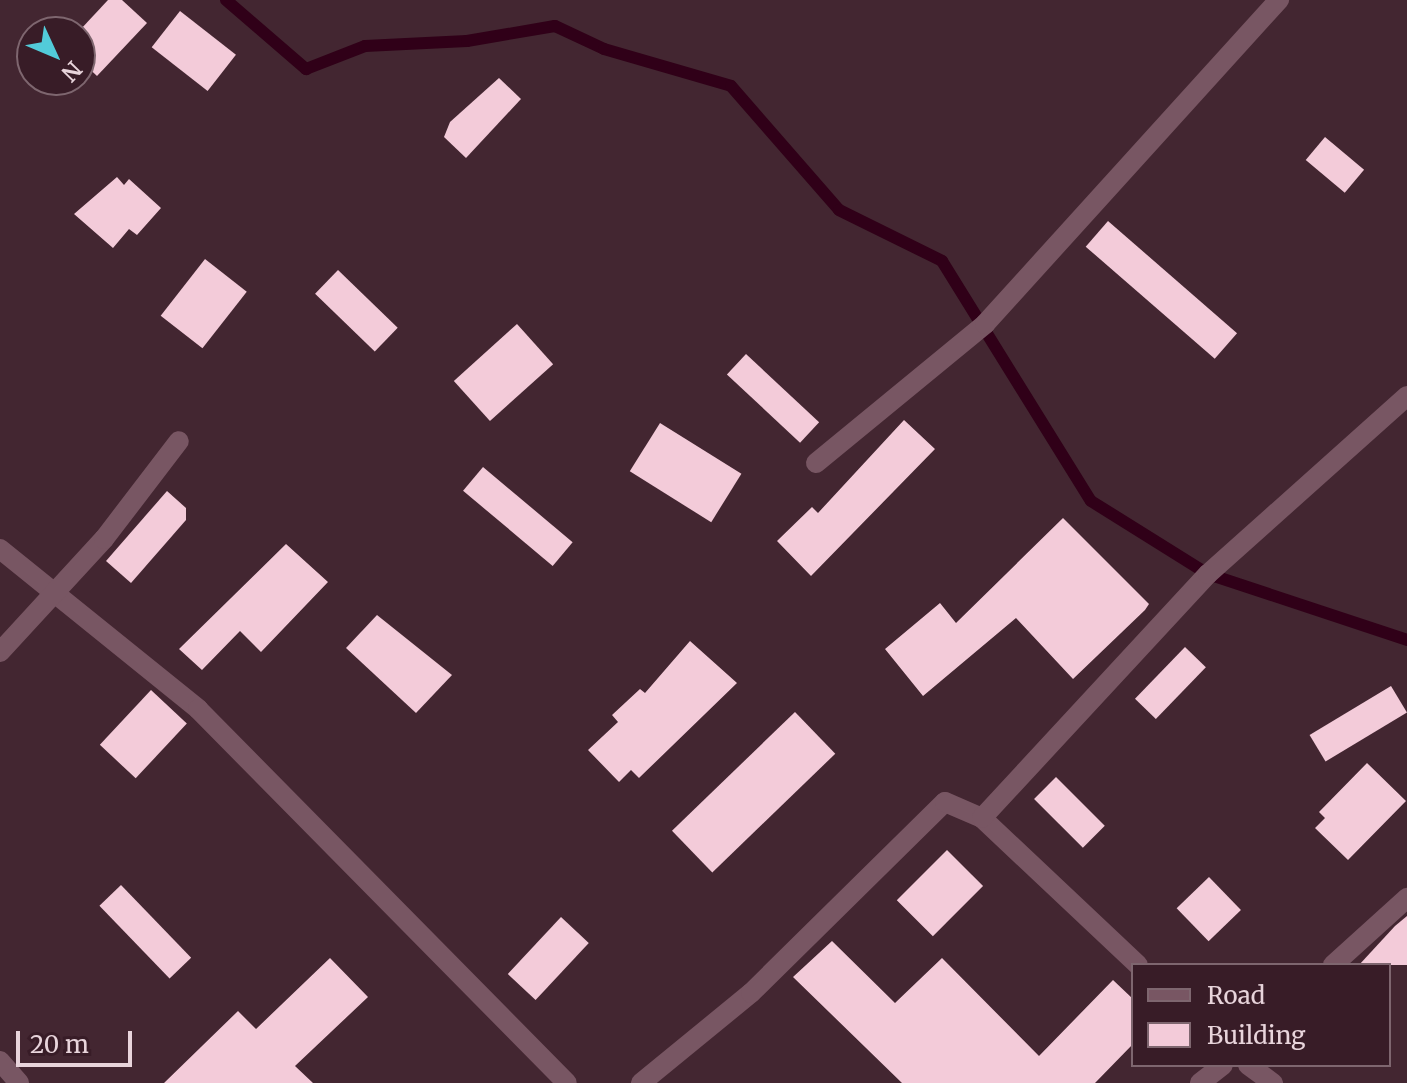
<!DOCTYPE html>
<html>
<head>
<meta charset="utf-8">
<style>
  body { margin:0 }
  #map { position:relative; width:1407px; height:1083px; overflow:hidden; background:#432631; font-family:Merriweather,serif }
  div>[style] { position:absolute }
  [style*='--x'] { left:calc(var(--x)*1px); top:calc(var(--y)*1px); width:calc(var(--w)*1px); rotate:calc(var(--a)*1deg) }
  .stream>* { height:12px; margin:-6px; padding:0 6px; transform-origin:6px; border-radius:6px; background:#300018 }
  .building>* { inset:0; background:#f3cbd9; transform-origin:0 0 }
  .street>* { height:20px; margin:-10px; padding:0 10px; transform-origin:10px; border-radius:10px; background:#785663 }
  span { translate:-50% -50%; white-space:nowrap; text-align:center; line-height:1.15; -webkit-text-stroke:8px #381c27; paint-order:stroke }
  .legend { position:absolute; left:1131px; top:963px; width:260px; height:104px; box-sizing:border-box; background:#381c27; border:2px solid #7e666f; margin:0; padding:10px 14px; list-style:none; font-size:24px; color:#e8d4db }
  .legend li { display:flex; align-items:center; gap:16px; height:40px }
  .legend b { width:40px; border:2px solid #7e666f }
  .north { position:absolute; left:16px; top:16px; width:80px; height:80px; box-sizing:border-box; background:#381c27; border:2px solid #7e666f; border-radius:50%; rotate:134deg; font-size:22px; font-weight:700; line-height:32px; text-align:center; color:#e8d4db }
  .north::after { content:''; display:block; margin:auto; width:28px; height:36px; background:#52cbd9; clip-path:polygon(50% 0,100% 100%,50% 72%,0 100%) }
  .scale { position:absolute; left:16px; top:1031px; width:116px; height:36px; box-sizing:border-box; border:4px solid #e8d4db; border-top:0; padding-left:10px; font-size:24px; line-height:28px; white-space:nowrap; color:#e8d4db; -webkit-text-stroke:6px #381c27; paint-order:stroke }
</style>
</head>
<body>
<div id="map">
  <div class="stream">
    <i style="--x:226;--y:0;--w:106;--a:40.8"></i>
    <i style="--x:306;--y:69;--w:63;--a:-21.3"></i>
    <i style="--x:365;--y:46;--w:102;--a:-2.8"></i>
    <i style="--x:467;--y:41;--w:89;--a:-9.7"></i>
    <i style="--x:555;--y:26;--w:54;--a:25.1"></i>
    <i style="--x:604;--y:49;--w:132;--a:16.2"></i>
    <i style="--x:731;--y:86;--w:164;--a:48.9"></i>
    <i style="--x:839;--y:210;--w:115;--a:26.3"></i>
    <i style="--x:942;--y:261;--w:282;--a:58.2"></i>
    <i style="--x:1091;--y:501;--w:138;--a:32"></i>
    <i style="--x:1208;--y:574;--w:210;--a:18.3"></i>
  </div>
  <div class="building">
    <i style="clip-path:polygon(108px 0,122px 0,147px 23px,97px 76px,80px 60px,80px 30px)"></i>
    <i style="left:180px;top:11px;width:71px;height:46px;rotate:38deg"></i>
    <i style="clip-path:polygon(499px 78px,521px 99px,466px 158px,444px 137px,450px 122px)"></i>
    <i style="left:1325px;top:137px;width:51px;height:30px;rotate:40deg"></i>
    <i style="clip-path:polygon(117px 177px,124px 185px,129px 179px,161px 208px,137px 235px,129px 229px,113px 248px,74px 214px)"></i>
    <i style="left:1108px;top:221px;width:171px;height:34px;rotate:41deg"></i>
    <i style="left:205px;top:259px;width:53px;height:72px;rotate:38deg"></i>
    <i style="left:338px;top:270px;width:83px;height:33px;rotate:44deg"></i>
    <i style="left:517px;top:324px;width:54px;height:85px;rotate:48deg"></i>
    <i style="left:746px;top:354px;width:100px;height:28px;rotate:43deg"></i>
    <i style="clip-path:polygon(904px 420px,935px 449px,811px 576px,777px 541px,812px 507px,818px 513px)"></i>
    <i style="left:660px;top:423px;width:96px;height:57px;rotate:32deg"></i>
    <i style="left:483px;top:467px;width:117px;height:31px;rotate:40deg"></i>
    <i style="clip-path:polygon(167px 491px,186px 508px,186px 520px,131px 583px,106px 561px)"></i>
    <i style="clip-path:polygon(1063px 518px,1149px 604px,1145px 610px,1073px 679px,1016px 618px,923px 696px,885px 649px,940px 603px,956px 623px)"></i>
    <i style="clip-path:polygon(286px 544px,328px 582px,261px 652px,240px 631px,202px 670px,179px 649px)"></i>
    <i style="clip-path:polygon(377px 615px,452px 675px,416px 713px,346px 648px)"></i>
    <i style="clip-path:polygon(690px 641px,737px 683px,639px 778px,631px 770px,619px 782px,588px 750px,618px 722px,612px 715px,640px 689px,645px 693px)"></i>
    <i style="left:1185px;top:647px;width:29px;height:72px;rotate:44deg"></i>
    <i style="left:1391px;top:686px;width:31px;height:95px;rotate:59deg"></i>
    <i style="left:151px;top:690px;width:49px;height:75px;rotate:43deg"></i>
    <i style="left:795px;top:712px;width:58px;height:171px;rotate:46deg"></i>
    <i style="clip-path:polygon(1367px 763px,1406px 801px,1348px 860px,1315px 828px,1325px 818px,1319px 812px)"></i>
    <i style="left:1056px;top:777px;width:69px;height:31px;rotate:45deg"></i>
    <i style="left:947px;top:850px;width:51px;height:71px;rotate:45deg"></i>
    <i style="left:1209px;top:877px;width:46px;height:45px;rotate:46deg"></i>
    <i style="left:121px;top:885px;width:101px;height:30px;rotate:46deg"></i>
    <i style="clip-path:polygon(1407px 916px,1407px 965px,1359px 965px,1395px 926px)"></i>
    <i style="left:561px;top:917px;width:38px;height:78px;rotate:43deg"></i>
    <i style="clip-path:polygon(832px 941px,895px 1003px,942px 958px,1039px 1056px,1113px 980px,1133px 999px,1133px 1044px,1095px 1083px,902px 1083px,793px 977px)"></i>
    <i style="clip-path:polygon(330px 958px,368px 997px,295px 1066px,313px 1083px,164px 1083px,238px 1011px,256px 1029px)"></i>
  </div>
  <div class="street">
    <i style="--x:816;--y:463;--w:219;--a:-39.4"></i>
    <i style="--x:985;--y:324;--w:438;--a:-47.8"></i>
    <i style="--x:0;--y:549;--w:255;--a:38.9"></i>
    <i style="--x:198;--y:709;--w:525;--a:45.39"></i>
    <i style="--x:0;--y:652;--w:154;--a:-47.4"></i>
    <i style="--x:104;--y:539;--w:123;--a:-52.6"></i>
    <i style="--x:982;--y:818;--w:214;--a:43.3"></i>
    <i style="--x:1333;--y:965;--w:100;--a:-42.2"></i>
    <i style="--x:0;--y:1061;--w:29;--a:49"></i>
    <i style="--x:1248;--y:1065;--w:31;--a:36"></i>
    <i style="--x:641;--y:1083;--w:142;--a:-39.3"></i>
    <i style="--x:751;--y:993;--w:272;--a:-44.6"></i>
    <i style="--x:945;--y:802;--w:40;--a:23.4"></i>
    <i style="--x:982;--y:818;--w:333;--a:-47.2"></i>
    <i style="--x:1208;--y:574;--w:267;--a:-41.8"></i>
    <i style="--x:1200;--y:1083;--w:29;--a:-38"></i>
  </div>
  <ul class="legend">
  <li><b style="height:10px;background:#785663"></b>Road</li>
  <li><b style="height:22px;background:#f3cbd9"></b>Building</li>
  </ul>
  <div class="north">N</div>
  <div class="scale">20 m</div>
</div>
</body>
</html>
